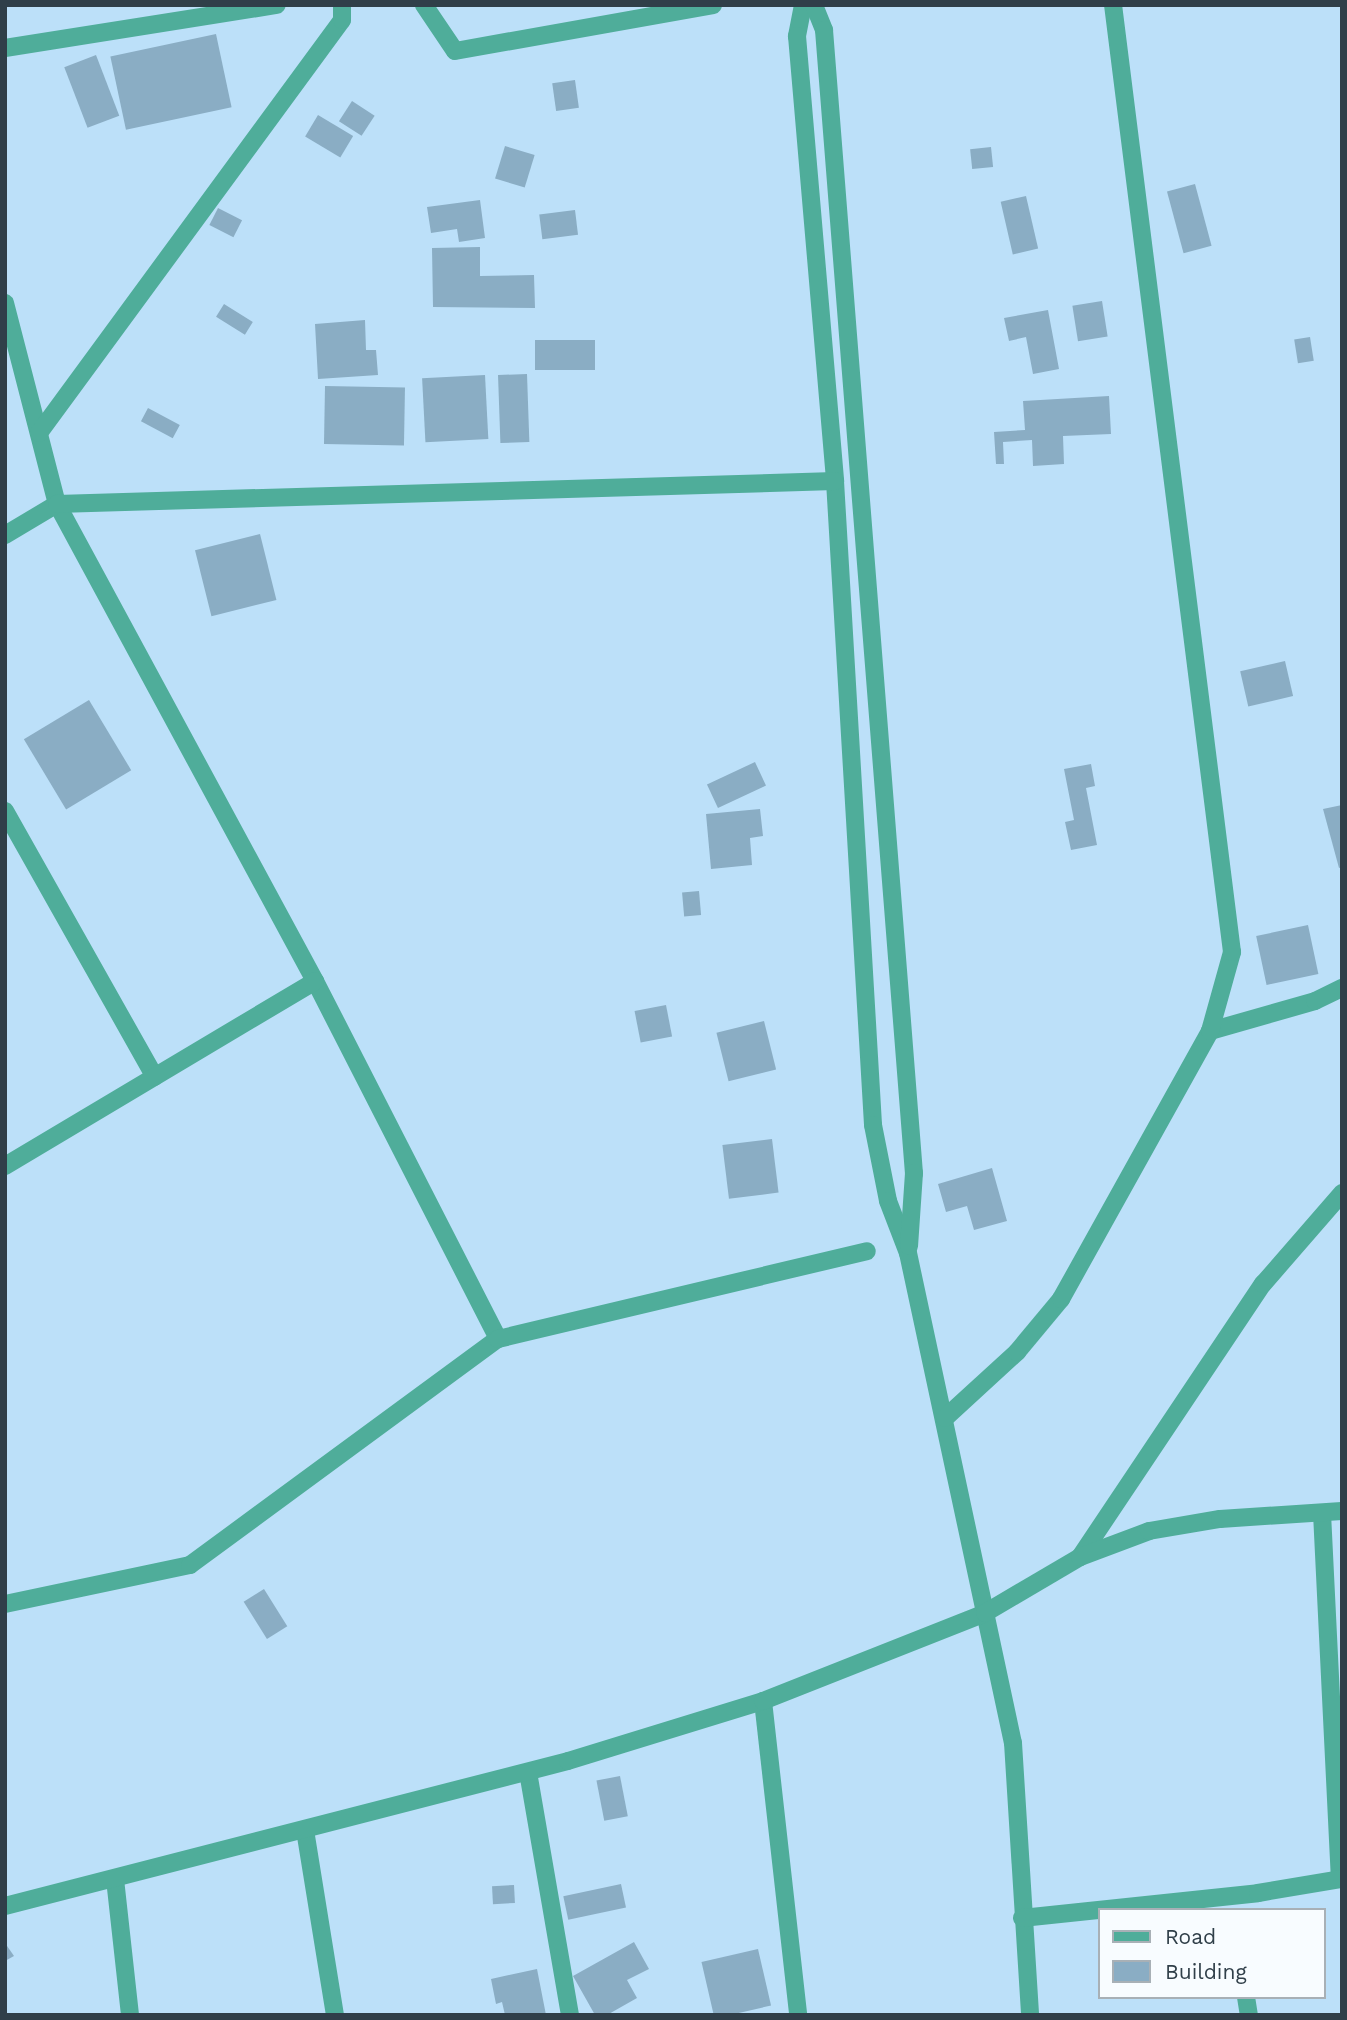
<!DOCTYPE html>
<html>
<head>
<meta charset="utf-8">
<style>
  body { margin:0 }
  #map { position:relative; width:1347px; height:2020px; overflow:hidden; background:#bce0f9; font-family:"Work Sans",sans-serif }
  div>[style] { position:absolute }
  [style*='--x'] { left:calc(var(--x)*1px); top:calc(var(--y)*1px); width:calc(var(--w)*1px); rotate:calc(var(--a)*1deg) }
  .building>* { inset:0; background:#8aadc4; transform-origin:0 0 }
  .street>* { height:18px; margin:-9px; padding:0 9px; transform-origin:9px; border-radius:9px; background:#4fad9a }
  span { translate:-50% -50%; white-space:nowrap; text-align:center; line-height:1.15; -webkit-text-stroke:5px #f8fcff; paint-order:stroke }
  .frame { position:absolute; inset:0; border:7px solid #303f49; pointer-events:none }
  .legend { position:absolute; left:1098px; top:1908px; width:228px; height:91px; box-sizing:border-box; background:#f8fcff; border:2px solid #a8b0b6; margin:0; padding:9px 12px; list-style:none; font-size:21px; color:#303f49 }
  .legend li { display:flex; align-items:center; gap:14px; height:35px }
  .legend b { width:35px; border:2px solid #a8b0b6 }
</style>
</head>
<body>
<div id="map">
  <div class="building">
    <i style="left:216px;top:34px;width:75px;height:108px;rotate:78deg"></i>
    <i style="left:96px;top:55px;width:65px;height:34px;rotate:69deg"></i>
    <i style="left:575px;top:80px;width:28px;height:23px;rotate:82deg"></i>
    <i style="left:352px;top:101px;width:27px;height:24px;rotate:33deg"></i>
    <i style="left:318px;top:115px;width:41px;height:25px;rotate:31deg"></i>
    <i style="left:505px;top:146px;width:31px;height:34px;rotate:17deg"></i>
    <i style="left:991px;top:147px;width:20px;height:21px;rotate:84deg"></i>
    <i style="left:1195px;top:184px;width:64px;height:29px;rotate:75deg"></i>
    <i style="left:1026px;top:196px;width:54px;height:26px;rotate:77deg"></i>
    <i style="clip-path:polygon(480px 200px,485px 238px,459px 242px,457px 229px,431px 233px,427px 207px)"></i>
    <i style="left:218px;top:208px;width:27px;height:19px;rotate:27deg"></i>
    <i style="left:575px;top:210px;width:25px;height:36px;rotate:83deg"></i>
    <i style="clip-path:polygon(480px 247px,480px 276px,534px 275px,535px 308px,433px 307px,432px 248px)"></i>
    <i style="left:1102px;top:301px;width:36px;height:30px;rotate:81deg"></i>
    <i style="left:224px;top:304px;width:34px;height:15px;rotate:32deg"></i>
    <i style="clip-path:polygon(1048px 310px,1059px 369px,1033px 374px,1026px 337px,1009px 341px,1004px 318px)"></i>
    <i style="clip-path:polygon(365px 320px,366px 350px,376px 350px,378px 375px,318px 379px,315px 324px)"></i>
    <i style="left:1310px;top:337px;width:24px;height:16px;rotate:81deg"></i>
    <i style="left:535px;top:340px;width:60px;height:30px"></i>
    <i style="left:527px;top:374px;width:68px;height:29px;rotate:88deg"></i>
    <i style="left:485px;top:375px;width:64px;height:63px;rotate:87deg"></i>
    <i style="left:325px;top:386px;width:80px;height:58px;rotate:1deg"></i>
    <i style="clip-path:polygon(1109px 396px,1111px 434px,1063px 436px,1064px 464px,1033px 466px,1032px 440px,1003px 442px,1004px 464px,996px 464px,994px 432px,1025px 430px,1023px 401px)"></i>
    <i style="left:148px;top:408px;width:36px;height:15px;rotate:28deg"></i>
    <i style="left:260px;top:534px;width:68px;height:67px;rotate:76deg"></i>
    <i style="left:1285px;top:661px;width:36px;height:46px;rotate:77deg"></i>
    <i style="left:89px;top:700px;width:82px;height:76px;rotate:59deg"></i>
    <i style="left:755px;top:762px;width:26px;height:53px;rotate:65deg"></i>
    <i style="clip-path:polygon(1091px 764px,1095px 786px,1086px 788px,1097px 845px,1071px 850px,1065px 822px,1074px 820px,1064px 769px)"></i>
    <i style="clip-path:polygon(1342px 805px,1342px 867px,1339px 868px,1323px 809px)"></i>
    <i style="clip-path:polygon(760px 809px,763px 836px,750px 838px,752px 865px,711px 869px,706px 814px)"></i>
    <i style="left:699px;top:891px;width:24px;height:17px;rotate:85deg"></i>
    <i style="left:1308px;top:925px;width:50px;height:53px;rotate:78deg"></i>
    <i style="left:666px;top:1005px;width:32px;height:32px;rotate:79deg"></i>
    <i style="left:764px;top:1021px;width:50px;height:49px;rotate:76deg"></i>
    <i style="left:772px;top:1139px;width:54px;height:50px;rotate:83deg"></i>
    <i style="clip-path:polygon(992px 1168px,1007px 1221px,974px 1230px,967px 1206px,946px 1212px,938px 1184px)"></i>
    <i style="left:264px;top:1589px;width:44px;height:24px;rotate:58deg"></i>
    <i style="left:620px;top:1776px;width:41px;height:24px;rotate:79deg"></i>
    <i style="left:621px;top:1884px;width:24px;height:59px;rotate:78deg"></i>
    <i style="left:514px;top:1885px;width:18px;height:22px;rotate:87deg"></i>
    <i style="clip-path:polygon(634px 1942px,649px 1969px,627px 1980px,637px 1998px,607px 2015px,595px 2015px,573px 1976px)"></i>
    <i style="clip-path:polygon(5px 1943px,14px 1956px,5px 1961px)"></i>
    <i style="left:758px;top:1949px;width:58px;height:58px;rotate:77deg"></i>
    <i style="clip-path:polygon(537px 1969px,546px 2015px,505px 2015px,502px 2002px,496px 2004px,491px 1979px)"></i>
  </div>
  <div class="street">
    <i style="--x:424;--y:5;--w:55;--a:56"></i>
    <i style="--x:455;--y:51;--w:262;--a:-10.1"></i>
    <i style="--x:803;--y:5;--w:32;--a:101"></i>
    <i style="--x:797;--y:36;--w:447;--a:85.1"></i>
    <i style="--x:835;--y:481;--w:645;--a:86.62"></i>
    <i style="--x:873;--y:1125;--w:77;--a:78.8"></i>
    <i style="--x:888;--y:1201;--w:56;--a:69"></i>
    <i style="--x:908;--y:1253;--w:501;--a:77.91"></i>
    <i style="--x:1013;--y:1743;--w:273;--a:86.4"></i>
    <i style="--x:814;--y:5;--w:27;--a:68"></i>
    <i style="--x:824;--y:30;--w:1147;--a:85.5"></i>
    <i style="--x:914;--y:1173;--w:73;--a:93.9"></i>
    <i style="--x:5;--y:48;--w:275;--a:-9"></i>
    <i style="--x:5;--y:303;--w:208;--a:75.5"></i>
    <i style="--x:57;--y:504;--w:542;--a:61.59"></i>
    <i style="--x:315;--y:981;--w:402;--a:62.9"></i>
    <i style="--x:39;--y:433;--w:512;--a:-53.73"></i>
    <i style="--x:342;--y:20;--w:15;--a:-90"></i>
    <i style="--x:5;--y:535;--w:61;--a:-30.8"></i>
    <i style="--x:57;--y:504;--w:778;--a:-1.69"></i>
    <i style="--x:5;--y:811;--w:305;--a:60.6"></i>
    <i style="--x:1210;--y:1031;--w:109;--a:-15.9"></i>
    <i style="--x:1315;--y:1001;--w:30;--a:-26"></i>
    <i style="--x:5;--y:1166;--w:361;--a:-30.8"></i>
    <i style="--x:945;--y:1418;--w:98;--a:-42.5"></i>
    <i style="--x:1017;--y:1352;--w:69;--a:-50.3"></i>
    <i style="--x:1061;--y:1299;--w:307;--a:-60.9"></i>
    <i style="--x:1210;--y:1031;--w:82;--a:-74.4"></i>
    <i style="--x:1232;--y:952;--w:954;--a:-97.16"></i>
    <i style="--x:1322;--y:1513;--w:366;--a:87.2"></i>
    <i style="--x:1080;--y:1557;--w:329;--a:-56.2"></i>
    <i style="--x:1263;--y:1284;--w:121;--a:-49"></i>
    <i style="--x:5;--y:1604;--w:189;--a:-11.9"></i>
    <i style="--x:190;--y:1565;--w:382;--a:-36.3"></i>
    <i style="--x:498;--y:1339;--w:379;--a:-13.4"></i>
    <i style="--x:763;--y:1701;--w:316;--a:83.6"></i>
    <i style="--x:528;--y:1772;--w:247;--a:80.2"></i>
    <i style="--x:305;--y:1830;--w:187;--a:80.8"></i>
    <i style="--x:115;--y:1879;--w:137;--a:83.7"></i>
    <i style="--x:5;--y:1906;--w:581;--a:-14.44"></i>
    <i style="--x:568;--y:1761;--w:204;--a:-17.1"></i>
    <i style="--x:763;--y:1701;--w:239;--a:-21.6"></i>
    <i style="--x:985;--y:1613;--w:110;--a:-30.5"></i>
    <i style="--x:1080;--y:1557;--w:74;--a:-20.6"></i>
    <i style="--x:1149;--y:1531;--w:72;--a:-9.6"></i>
    <i style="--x:1220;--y:1519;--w:122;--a:-3.8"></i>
    <i style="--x:1022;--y:1918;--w:237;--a:-6"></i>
    <i style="--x:1258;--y:1893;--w:85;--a:-9.5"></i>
    <i style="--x:1246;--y:1997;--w:18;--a:81"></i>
  </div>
  <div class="frame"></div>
  <ul class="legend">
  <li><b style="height:9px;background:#4fad9a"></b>Road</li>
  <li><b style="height:19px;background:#8aadc4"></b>Building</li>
  </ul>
</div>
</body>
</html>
